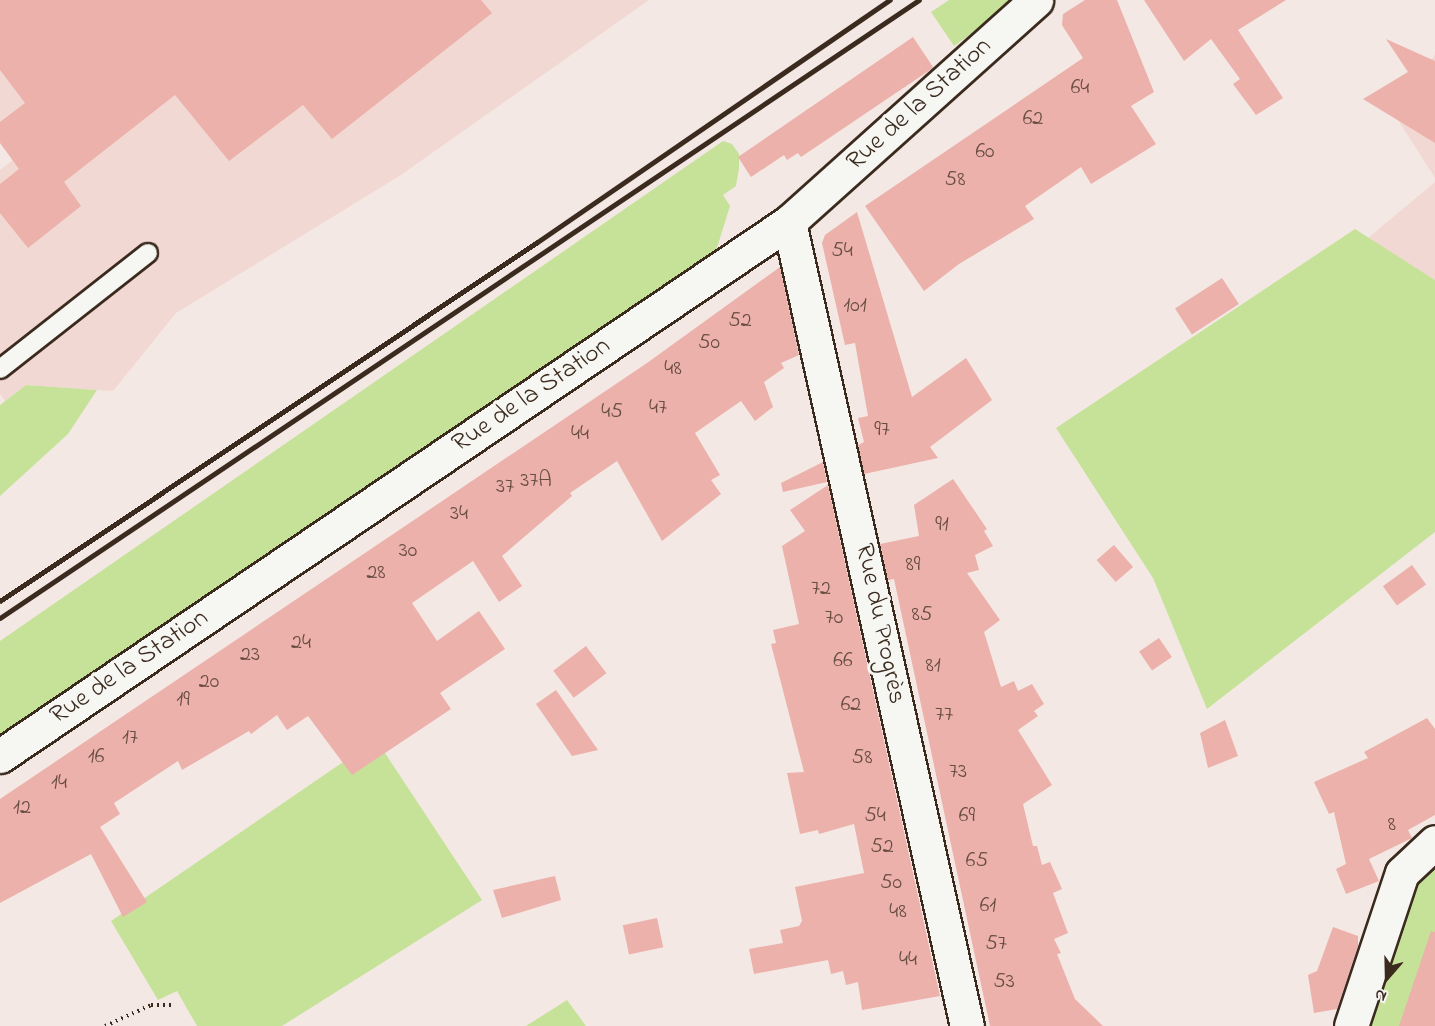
<!DOCTYPE html>
<html>
<head>
<meta charset="utf-8">
<style>
  body { margin:0 }
  #map { position:relative; width:1435px; height:1026px; overflow:hidden; background:#f4e8e4; font-family:"Indie Flower",sans-serif }
  div>[style] { position:absolute }
  [style*='--x'] { left:calc(var(--x)*1px); top:calc(var(--y)*1px); width:calc(var(--w)*1px); rotate:calc(var(--a)*1deg) }
  .built>* { inset:0; background:#f2d8d3 }
  .green>* { inset:0; background:#c6e299 }
  .building>* { inset:0; background:#ecb1aa; transform-origin:0 0 }
  .path>* { height:4px; margin-top:-2px; transform-origin:0; background:repeating-linear-gradient(90deg,#3b2a1e 0 1.5px,transparent 0 6px) }
  .roads { filter:drop-shadow(2px 0 #3b2a1e) drop-shadow(-2px 0 #3b2a1e) drop-shadow(0 2px #3b2a1e) drop-shadow(0 -2px #3b2a1e) }
  .lane>* { height:18px; margin:-9px; padding:0 9px; transform-origin:9px; border-radius:9px; background:#f6f6f2 }
  .street>* { height:33px; margin:-16.5px; padding:0 16.5px; transform-origin:16.5px; border-radius:16.5px; background:#f6f6f2 }
  .secondary>* { height:33px; margin:-16.5px; padding:0 16.5px; transform-origin:16.5px; border-radius:16.5px; background:#f6f6f2 }
  .rail>* { height:4.5px; margin:-2.25px; padding:0 2.25px; transform-origin:2.25px; border-radius:2.25px; background:#3b2a1e }
  span { translate:-50% -50%; white-space:nowrap; text-align:center; line-height:1.15; -webkit-text-stroke:6px #f6f6f2; paint-order:stroke }
  .number-label { font-size:22px; color:#674c41 }
  .number-label span { -webkit-text-stroke-width:0 }
  .street-label { font-size:26px; color:#3b2a1e }
  .north { position:absolute; left:1357px; top:948px; width:60px; height:60px; -webkit-text-stroke:4px #f6f6f2; paint-order:stroke; rotate:200deg; font-size:16px; font-weight:700; line-height:24px; text-align:center; color:#3b2a1e }
  .north::after { content:''; display:block; margin:auto; width:21px; height:27px; background:#3b2a1e; clip-path:polygon(50% 0,100% 100%,50% 72%,0 100%) }
</style>
</head>
<body>
<div id="map">
  <div class="built">
    <i style="clip-path:polygon(0 0,649px 0,401px 175px,176px 313px,113px 391px,26px 385px,5px 401px,0 394px,0 170px,14px 159px,0 141px)"></i>
    <i style="clip-path:polygon(1435px 54px,1435px 178px,1398px 120px)"></i>
    <i style="clip-path:polygon(1435px 182px,1435px 280px,1368px 238px)"></i>
  </div>
  <div class="green">
    <i style="clip-path:polygon(949px 0,1019px 0,954px 46px,931px 12px)"></i>
    <i style="clip-path:polygon(723px 141px,732px 144px,739px 154px,739px 168px,736px 186px,723px 195px,730px 206px,716px 251px,0 756px,0 641px)"></i>
    <i style="clip-path:polygon(1355px 229px,1435px 280px,1435px 532px,1207px 709px,1153px 578px,1056px 428px)"></i>
    <i style="clip-path:polygon(26px 385px,97px 390px,68px 434px,0 496px,0 405px)"></i>
    <i style="clip-path:polygon(383px 750px,482px 900px,282px 1026px,197px 1026px,177px 991px,158px 1000px,111px 921px,346px 760px)"></i>
    <i style="clip-path:polygon(1435px 842px,1435px 1026px,1351px 1026px,1402px 873px)"></i>
    <i style="clip-path:polygon(567px 1000px,586px 1026px,526px 1026px)"></i>
  </div>
  <div class="building">
    <i style="clip-path:polygon(0 0,481px 0,492px 13px,332px 139px,303px 105px,229px 161px,175px 95px,64px 182px,81px 206px,28px 248px,0 213px,0 184px,19px 169px,0 143px,0 122px,25px 103px,0 70px)"></i>
    <i style="clip-path:polygon(1085px 0,1117px 0,1154px 92px,1131px 106px,1156px 144px,1091px 184px,1081px 167px,1025px 206px,1034px 219px,959px 264px,924px 291px,865px 206px,1083px 58px,1062px 25px,1063px 14px)"></i>
    <i style="clip-path:polygon(1144px 0,1286px 0,1238px 30px,1283px 98px,1256px 115px,1233px 84px,1240px 79px,1211px 39px,1184px 61px)"></i>
    <i style="clip-path:polygon(913px 37px,933px 67px,930px 70px,801px 157px,798px 153px,787px 160px,784px 155px,751px 177px,738px 157px)"></i>
    <i style="clip-path:polygon(1386px 39px,1435px 61px,1435px 143px,1363px 99px,1408px 72px)"></i>
    <i style="clip-path:polygon(857px 212px,912px 397px,966px 358px,992px 400px,930px 447px,938px 458px,864px 474px,858px 445px,864px 442px,858px 418px,868px 416px,855px 343px,845px 345px,822px 243px,825px 235px)"></i>
    <i style="clip-path:polygon(780px 267px,799px 355px,781px 363px,784px 368px,764px 382px,773px 407px,755px 421px,741px 401px,695px 433px,720px 475px,711px 480px,721px 494px,662px 541px,617px 461px,570px 493px,572px 496px,502px 556px,522px 586px,499px 602px,473px 561px,412px 603px,437px 641px,479px 611px,505px 649px,440px 693px,451px 709px,352px 775px,308px 716px,287px 730px,277px 715px,251px 734px,249px 731px,182px 770px,178px 761px,114px 803px,120px 814px,100px 827px,147px 902px,123px 917px,91px 854px,0 903px,0 799px,647px 363px)"></i>
    <i style="left:1222px;top:278px;width:31px;height:56px;rotate:57deg"></i>
    <i style="clip-path:polygon(823px 462px,827px 482px,783px 492px,781px 483px)"></i>
    <i style="clip-path:polygon(953px 479px,987px 529px,984px 531px,993px 546px,975px 555px,979px 570px,967px 573px,1000px 620px,984px 632px,1001px 687px,1014px 681px,1018px 691px,1032px 684px,1044px 704px,1034px 711px,1038px 716px,1018px 730px,1052px 785px,1023px 804px,1033px 846px,1037px 846px,1042px 865px,1050px 862px,1062px 889px,1053px 893px,1068px 933px,1054px 939px,1061px 953px,1057px 954px,1075px 999px,1103px 1026px,990px 1026px,900px 607px,894px 579px,888px 580px,880px 544px,919px 536px,914px 505px)"></i>
    <i style="clip-path:polygon(828px 485px,940px 996px,862px 1010px,858px 982px,846px 985px,843px 971px,831px 974px,828px 960px,754px 974px,749px 949px,783px 943px,780px 930px,799px 926px,802px 921px,795px 887px,864px 873px,854px 824px,819px 834px,818px 830px,800px 834px,787px 773px,804px 772px,771px 644px,776px 643px,773px 630px,799px 624px,782px 546px,805px 531px,790px 510px)"></i>
    <i style="left:1114px;top:545px;width:29px;height:23px;rotate:49deg"></i>
    <i style="left:1412px;top:565px;width:24px;height:36px;rotate:54deg"></i>
    <i style="left:1159px;top:638px;width:23px;height:24px;rotate:56deg"></i>
    <i style="left:586px;top:646px;width:34px;height:41px;rotate:53deg"></i>
    <i style="clip-path:polygon(556px 690px,598px 750px,572px 756px,536px 704px)"></i>
    <i style="clip-path:polygon(1427px 718px,1435px 729px,1435px 815px,1408px 830px,1412px 838px,1369px 859px,1379px 881px,1346px 894px,1336px 869px,1346px 864px,1334px 812px,1329px 814px,1314px 782px,1368px 758px,1364px 752px)"></i>
    <i style="clip-path:polygon(1225px 720px,1238px 756px,1208px 768px,1200px 733px)"></i>
    <i style="clip-path:polygon(555px 876px,561px 900px,502px 918px,493px 890px)"></i>
    <i style="left:657px;top:918px;width:30px;height:35px;rotate:78deg"></i>
    <i style="clip-path:polygon(1333px 927px,1358px 936px,1358px 946px,1337px 1009px,1314px 1013px,1308px 975px,1317px 971px)"></i>
    <i style="clip-path:polygon(1431px 931px,1435px 932px,1435px 1026px,1399px 1026px)"></i>
  </div>
  <div class="path">
    <i style="--x:105;--y:1026;--w:51;--a:-24.5"></i>
    <i style="--x:151;--y:1005;--w:20;--a:0"></i>
  </div>
  <div class="roads">
    <div class="lane">
      <i style="--x:0;--y:369;--w:188;--a:-38.1"></i>
    </div>
    <div class="street">
      <i style="--x:789;--y:222;--w:823;--a:77.52"></i>
      <i style="--x:1351;--y:1026;--w:161;--a:-71.6"></i>
      <i style="--x:1402;--y:873;--w:45;--a:-43.2"></i>
    </div>
    <div class="secondary">
      <i style="--x:0;--y:756;--w:953;--a:-34.09"></i>
      <i style="--x:789;--y:222;--w:332;--a:-41.9"></i>
    </div>
  </div>
  <div class="rail">
    <i style="--x:0;--y:601;--w:645;--a:-33.74"></i>
    <i style="--x:536;--y:243;--w:429;--a:-34.5"></i>
    <i style="--x:0;--y:618;--w:1107;--a:-33.92"></i>
  </div>
  <div class="number-label">
    <span style="left:1080px;top:89px">64</span>
    <span style="left:1033px;top:120px">62</span>
    <span style="left:985px;top:153px">60</span>
    <span style="left:955px;top:181px">58</span>
    <span style="left:842px;top:252px">54</span>
    <span style="left:855px;top:307px">101</span>
    <span style="left:740px;top:322px">52</span>
    <span style="left:709px;top:344px">50</span>
    <span style="left:673px;top:370px">48</span>
    <span style="left:658px;top:409px">47</span>
    <span style="left:612px;top:413px">45</span>
    <span style="left:882px;top:431px">97</span>
    <span style="left:580px;top:435px">44</span>
    <span style="left:536px;top:482px">37A</span>
    <span style="left:505px;top:488px">37</span>
    <span style="left:459px;top:515px">34</span>
    <span style="left:942px;top:526px">91</span>
    <span style="left:408px;top:552px">30</span>
    <span style="left:913px;top:566px">89</span>
    <span style="left:376px;top:574px">28</span>
    <span style="left:821px;top:590px">72</span>
    <span style="left:922px;top:616px">85</span>
    <span style="left:834px;top:619px">70</span>
    <span style="left:301px;top:644px">24</span>
    <span style="left:250px;top:656px">23</span>
    <span style="left:843px;top:662px">66</span>
    <span style="left:933px;top:667px">81</span>
    <span style="left:209px;top:683px">20</span>
    <span style="left:183px;top:701px">19</span>
    <span style="left:851px;top:706px">62</span>
    <span style="left:944px;top:716px">77</span>
    <span style="left:130px;top:739px">17</span>
    <span style="left:96px;top:758px">16</span>
    <span style="left:862px;top:759px">58</span>
    <span style="left:958px;top:773px">73</span>
    <span style="left:59px;top:784px">14</span>
    <span style="left:22px;top:809px">12</span>
    <span style="left:875px;top:817px">54</span>
    <span style="left:967px;top:817px">69</span>
    <span style="left:1392px;top:826px">8</span>
    <span style="left:882px;top:848px">52</span>
    <span style="left:977px;top:862px">65</span>
    <span style="left:891px;top:884px">50</span>
    <span style="left:988px;top:907px">61</span>
    <span style="left:898px;top:913px">48</span>
    <span style="left:996px;top:945px">57</span>
    <span style="left:908px;top:961px">44</span>
    <span style="left:1004px;top:983px">53</span>
  </div>
  <div class="street-label">
    <span style="left:920px;top:105px;rotate:-42deg">Rue de la Station</span>
    <span style="left:532px;top:396px;rotate:-34deg">Rue de la Station</span>
    <span style="left:879px;top:624px;rotate:78deg">Rue du Progrès</span>
    <span style="left:130px;top:668px;rotate:-34deg">Rue de la Station</span>
  </div>
  <div class="north">N</div>
</div>
</body>
</html>
